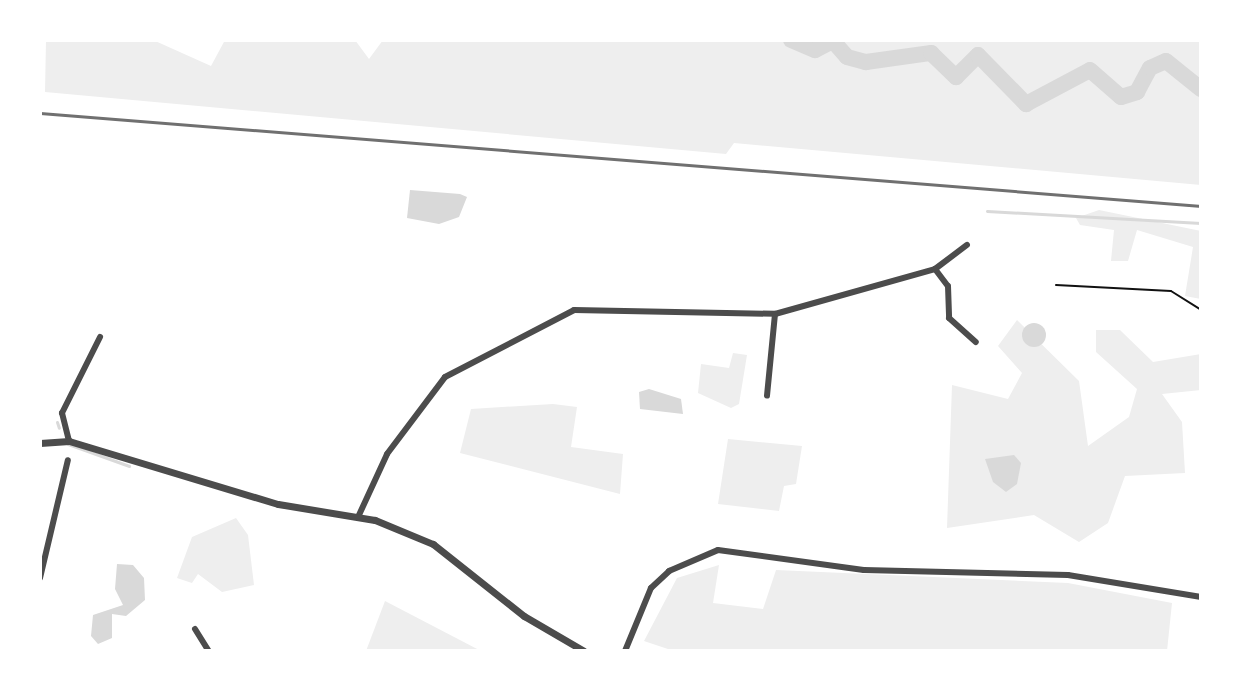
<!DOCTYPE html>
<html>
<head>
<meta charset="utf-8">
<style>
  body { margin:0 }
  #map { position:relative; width:1241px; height:691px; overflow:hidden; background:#fff; font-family:"Fira Sans Condensed",sans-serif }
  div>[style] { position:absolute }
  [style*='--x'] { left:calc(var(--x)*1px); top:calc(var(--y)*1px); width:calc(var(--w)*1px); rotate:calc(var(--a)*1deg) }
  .green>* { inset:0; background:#eee }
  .water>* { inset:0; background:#d9d9d9 }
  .round { border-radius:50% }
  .stream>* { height:3px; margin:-1.5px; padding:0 1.5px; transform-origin:1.5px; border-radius:1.5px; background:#d9d9d9 }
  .river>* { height:16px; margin:-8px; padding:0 8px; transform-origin:8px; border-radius:8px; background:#d9d9d9 }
  .path>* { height:2px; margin:-1px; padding:0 1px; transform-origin:1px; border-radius:1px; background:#111 }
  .minor>* { height:6px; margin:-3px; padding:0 3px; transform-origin:3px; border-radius:3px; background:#4c4c4c }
  .tertiary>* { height:7px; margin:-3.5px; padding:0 3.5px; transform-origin:3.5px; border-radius:3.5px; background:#4c4c4c }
  .rail>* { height:3px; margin:-1.5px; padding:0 1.5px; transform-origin:1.5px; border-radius:1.5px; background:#707070 }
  span { translate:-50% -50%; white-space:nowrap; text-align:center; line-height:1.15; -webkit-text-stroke:8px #fff; paint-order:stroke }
  .frame { position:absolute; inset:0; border:42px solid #fff; pointer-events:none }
</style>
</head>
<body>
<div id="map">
  <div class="green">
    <i style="clip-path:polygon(46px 40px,153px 40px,211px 66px,225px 40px,355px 40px,369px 59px,383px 40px,1201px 40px,1201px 185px,734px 143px,726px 154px,45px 92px)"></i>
    <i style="clip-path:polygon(1099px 210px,1201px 231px,1201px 299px,1185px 296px,1193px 247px,1137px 230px,1128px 261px,1111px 261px,1114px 230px,1080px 225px,1076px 218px)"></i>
    <i style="clip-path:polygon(1017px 320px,1079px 381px,1088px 446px,1129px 417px,1137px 389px,1096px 352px,1096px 330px,1120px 330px,1153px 362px,1201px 354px,1201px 390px,1162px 394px,1182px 422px,1185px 473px,1125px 476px,1108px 523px,1079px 542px,1034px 515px,947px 528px,952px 385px,1008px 399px,1022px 373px,998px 346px)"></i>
    <i style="clip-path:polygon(733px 353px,747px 355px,739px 404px,731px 408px,698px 393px,701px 364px,729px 368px)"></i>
    <i style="clip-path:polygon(553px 404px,577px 407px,571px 447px,623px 454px,620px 494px,460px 453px,471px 409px)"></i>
    <i style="clip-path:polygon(728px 439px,802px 446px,796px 484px,784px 486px,779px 511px,718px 504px)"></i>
    <i style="clip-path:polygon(236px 518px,248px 535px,254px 585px,222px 592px,198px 574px,192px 583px,177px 578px,192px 537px)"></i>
    <i style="clip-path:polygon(719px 565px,713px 603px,763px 609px,776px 570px,1068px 583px,1172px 603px,1167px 651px,674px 651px,644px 641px,677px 578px)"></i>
    <i style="clip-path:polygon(385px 601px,481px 651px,366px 651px)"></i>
  </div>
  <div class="water">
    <i style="clip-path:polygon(410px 190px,460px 194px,467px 197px,459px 217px,439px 224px,407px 218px)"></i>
    <i class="round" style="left:1022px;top:323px;width:24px;height:24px"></i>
    <i style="clip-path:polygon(649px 389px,681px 399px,683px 414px,640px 409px,639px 392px)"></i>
    <i style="clip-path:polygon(1014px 455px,1021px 463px,1017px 484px,1006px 492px,993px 482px,985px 459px)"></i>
    <i style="clip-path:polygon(117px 564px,133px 565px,144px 578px,145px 600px,126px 616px,112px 614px,112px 638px,98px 644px,91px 636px,93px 615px,123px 605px,115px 589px)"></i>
  </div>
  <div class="stream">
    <i style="--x:987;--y:211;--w:214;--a:3.2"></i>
    <i style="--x:57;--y:422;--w:6;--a:72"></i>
    <i style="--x:68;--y:444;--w:65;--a:19.8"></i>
  </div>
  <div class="river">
    <i style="--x:791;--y:40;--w:26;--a:23"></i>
    <i style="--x:815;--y:50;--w:20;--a:-27"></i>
    <i style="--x:833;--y:41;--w:21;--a:49"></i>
    <i style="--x:847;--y:57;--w:20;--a:15"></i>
    <i style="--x:866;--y:62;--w:66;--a:-7.9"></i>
    <i style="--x:931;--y:53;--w:35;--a:44"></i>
    <i style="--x:956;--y:77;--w:31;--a:-45"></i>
    <i style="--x:978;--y:55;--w:69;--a:45.6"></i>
    <i style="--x:1026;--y:104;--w:72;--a:-28"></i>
    <i style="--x:1090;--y:70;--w:41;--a:41.1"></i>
    <i style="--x:1121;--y:97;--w:17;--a:-17"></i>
    <i style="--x:1137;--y:92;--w:27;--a:-62"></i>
    <i style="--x:1150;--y:68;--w:17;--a:-24"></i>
    <i style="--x:1166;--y:61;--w:45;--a:38.7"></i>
  </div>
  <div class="path">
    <i style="--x:1056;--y:285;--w:115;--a:3"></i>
    <i style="--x:1171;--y:291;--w:36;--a:32"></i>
  </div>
  <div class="minor">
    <i style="--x:935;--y:269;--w:40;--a:-37"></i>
    <i style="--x:775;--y:314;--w:166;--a:-15.7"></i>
    <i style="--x:935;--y:269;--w:21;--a:53"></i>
    <i style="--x:948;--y:286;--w:32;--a:88"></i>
    <i style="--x:949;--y:318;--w:36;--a:42"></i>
    <i style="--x:69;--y:441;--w:29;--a:-104"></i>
    <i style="--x:62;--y:413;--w:85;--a:-63.4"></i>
    <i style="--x:359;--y:515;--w:67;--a:-65.3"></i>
    <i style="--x:387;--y:454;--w:96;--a:-53"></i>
    <i style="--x:445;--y:377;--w:145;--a:-27.4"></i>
    <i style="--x:574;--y:310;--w:201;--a:1.1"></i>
    <i style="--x:775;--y:314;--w:82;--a:95.6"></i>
    <i style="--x:40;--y:578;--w:121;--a:-76.7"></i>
    <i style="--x:195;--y:629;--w:26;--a:58"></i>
    <i style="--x:625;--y:651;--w:68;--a:-67.6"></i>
    <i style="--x:651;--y:588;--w:25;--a:-43"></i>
    <i style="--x:669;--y:571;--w:53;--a:-23.2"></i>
    <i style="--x:718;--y:550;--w:147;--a:7.8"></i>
    <i style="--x:864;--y:570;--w:204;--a:1.4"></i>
    <i style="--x:1068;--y:575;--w:135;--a:9.4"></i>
  </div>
  <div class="tertiary">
    <i style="--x:40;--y:443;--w:29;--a:-4"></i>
    <i style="--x:69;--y:441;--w:218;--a:16.8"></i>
    <i style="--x:278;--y:504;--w:98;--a:9.4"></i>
    <i style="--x:375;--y:520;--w:63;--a:22.5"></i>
    <i style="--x:433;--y:544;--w:116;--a:38.4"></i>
    <i style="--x:524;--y:616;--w:69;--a:30.3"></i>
  </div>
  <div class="rail">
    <i style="--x:40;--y:113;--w:1165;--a:4.58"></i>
  </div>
  <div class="frame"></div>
</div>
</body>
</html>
